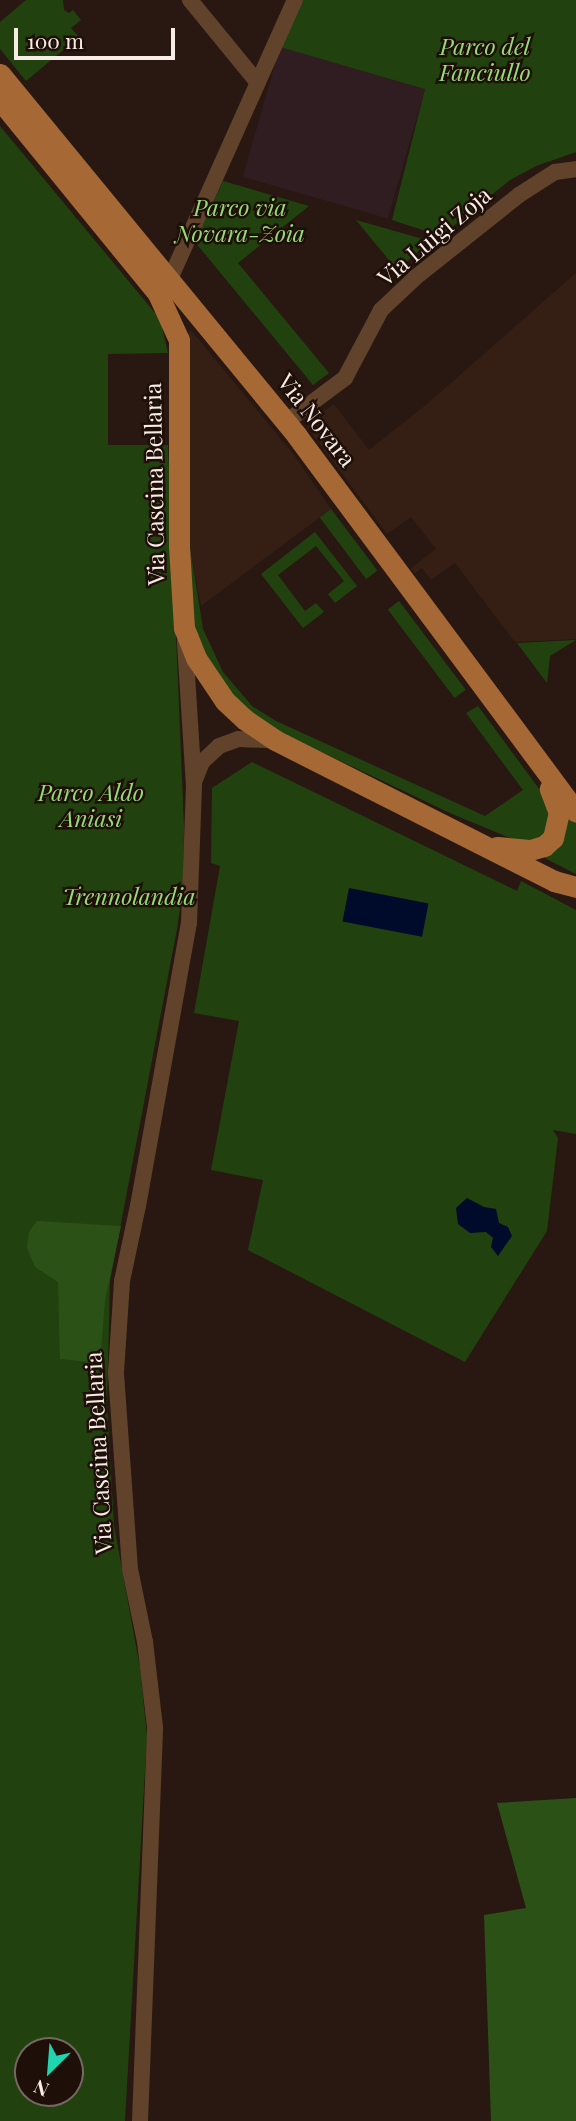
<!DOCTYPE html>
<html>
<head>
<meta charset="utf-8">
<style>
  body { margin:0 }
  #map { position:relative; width:576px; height:2121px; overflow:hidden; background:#281811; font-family:"Playfair Display",serif }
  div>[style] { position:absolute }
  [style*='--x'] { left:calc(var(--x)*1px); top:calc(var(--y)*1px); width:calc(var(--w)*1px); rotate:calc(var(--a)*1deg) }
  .built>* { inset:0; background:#351f15 }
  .education>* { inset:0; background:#301d22; transform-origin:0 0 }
  .green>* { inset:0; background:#21420f; transform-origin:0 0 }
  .forest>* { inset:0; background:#2b5117 }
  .water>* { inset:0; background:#000a2b; transform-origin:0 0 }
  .minor>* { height:16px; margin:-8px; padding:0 8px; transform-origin:8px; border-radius:8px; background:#61432c }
  .major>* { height:21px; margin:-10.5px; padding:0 10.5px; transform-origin:10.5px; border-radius:10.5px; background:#a66936 }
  span { translate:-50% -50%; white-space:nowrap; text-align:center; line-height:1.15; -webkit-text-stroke:5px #1e0f08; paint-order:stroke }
  .park-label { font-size:23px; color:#95db76; font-style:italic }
  .street-label { font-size:23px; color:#f8ece7 }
  .north { position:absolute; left:14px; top:2037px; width:70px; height:70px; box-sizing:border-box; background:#1e0f08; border:2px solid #756761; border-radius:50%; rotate:205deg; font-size:19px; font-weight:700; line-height:28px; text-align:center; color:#f8ece7 }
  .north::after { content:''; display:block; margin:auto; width:24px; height:32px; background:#1ed5b0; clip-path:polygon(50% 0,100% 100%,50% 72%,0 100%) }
  .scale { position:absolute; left:14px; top:28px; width:161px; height:32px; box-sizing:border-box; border:4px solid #f8ece7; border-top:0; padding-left:9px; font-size:21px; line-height:24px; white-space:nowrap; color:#f8ece7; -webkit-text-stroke:5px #1e0f08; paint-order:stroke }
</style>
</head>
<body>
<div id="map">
  <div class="built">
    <i style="clip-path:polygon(576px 273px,576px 639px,515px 642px,455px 563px,431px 580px,422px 568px,415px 573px,411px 568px,436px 549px,411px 517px,387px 534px,306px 425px,334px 404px,369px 450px,427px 404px)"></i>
    <i style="clip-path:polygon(191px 330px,294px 455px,331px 509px,201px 606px,190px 547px,185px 387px,186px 335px)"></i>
  </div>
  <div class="education">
    <i style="left:280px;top:47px;width:151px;height:135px;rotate:16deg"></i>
  </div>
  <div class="green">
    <i style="clip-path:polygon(26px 0,63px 0,64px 10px,69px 13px,73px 10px,81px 20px,71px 28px,79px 37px,26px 81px,0 49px,0 22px)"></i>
    <i style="clip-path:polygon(299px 0,576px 0,576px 152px,536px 166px,510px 180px,441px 236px,392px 220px,425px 89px,280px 47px)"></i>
    <i style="clip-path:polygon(evenodd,0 126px,160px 319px,168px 353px,108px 354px,108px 445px,168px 445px,184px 826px,183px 888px,177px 929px,110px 1281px,107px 1405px,114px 1525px,140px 1668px,147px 1736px,125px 2121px,0 2121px,0 126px,28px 2051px,70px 2051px,70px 2093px,28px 2093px,28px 2051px)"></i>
    <i style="clip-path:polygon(223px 181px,309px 206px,238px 263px,329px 373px,313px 385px,195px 242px)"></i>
    <i style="clip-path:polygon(356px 220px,430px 241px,397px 270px)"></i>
    <i style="left:331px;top:509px;width:77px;height:14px;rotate:53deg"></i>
    <i style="clip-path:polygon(315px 532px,357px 586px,335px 603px,328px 594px,344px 581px,316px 546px,278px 575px,305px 611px,316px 603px,324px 612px,303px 628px,261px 574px)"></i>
    <i style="clip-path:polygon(190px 547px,203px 629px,223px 672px,252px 706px,276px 721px,485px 816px,523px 790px,466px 713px,478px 706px,548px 801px,553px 814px,543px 838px,517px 841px,450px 813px,267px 726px,253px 715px,222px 685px,209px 664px,193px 624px)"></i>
    <i style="left:399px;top:601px;width:111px;height:14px;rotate:53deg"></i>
    <i style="clip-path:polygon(576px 640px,550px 656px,547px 683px,517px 643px)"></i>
    <i style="clip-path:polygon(252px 762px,517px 891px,521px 881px,576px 910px,576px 1134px,553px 1130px,558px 1138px,547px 1231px,465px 1362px,248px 1250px,263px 1180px,211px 1170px,239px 1021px,194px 1013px,220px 866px,211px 863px,212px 788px)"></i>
    <i style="clip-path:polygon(566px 809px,576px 823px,576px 874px,531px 851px)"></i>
  </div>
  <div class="forest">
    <i style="clip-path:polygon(37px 1221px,121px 1226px,105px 1301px,100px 1363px,60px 1359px,58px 1282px,35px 1267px,27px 1248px,29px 1232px)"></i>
    <i style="clip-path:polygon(576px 1798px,576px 2121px,491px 2121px,484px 1915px,526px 1908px,497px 1803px)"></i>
  </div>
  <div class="water">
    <i style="left:349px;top:888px;width:81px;height:34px;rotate:11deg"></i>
    <i style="clip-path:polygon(467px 1198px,484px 1207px,496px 1209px,499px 1223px,508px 1227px,512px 1236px,498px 1256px,491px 1247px,493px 1238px,486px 1232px,470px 1233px,458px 1224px,456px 1208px)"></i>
  </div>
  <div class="minor">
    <i style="--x:190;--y:0;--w:107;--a:50.7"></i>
    <i style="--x:170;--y:279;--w:306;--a:-65.9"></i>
    <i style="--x:286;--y:422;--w:74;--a:-36.7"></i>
    <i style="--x:345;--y:378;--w:77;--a:-62.1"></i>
    <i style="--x:381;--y:310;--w:48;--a:-43.3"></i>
    <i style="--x:416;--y:277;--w:132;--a:-38.5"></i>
    <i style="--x:519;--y:195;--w:43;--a:-32.6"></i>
    <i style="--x:555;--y:172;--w:21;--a:-8"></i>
    <i style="--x:195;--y:780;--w:19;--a:-69"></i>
    <i style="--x:202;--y:762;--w:23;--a:-43"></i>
    <i style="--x:219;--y:746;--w:20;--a:-20"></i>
    <i style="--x:238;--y:739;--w:36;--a:2"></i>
    <i style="--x:140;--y:2121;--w:394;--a:-87.8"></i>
    <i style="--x:155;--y:1727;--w:86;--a:-96.7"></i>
    <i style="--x:145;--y:1642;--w:75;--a:-101.6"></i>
    <i style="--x:130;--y:1569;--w:197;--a:-94.1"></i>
    <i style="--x:116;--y:1372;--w:91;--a:-86.2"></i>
    <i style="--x:122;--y:1281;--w:77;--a:-78"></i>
    <i style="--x:138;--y:1206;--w:288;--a:-79.8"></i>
    <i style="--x:189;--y:923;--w:137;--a:-87.9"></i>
    <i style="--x:194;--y:786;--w:145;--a:-93.6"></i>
  </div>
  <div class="major">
    <i style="--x:0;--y:74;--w:468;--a:50.6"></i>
    <i style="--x:297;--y:436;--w:468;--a:53.4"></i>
    <i style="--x:0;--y:100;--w:250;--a:50.8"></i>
    <i style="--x:158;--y:294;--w:51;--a:65.5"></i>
    <i style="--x:179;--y:340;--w:206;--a:90"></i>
    <i style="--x:179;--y:546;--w:82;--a:86.5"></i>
    <i style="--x:184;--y:628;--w:32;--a:68"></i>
    <i style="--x:196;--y:658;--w:52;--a:56"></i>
    <i style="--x:225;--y:701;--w:26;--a:43"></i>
    <i style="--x:244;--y:719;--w:37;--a:34"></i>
    <i style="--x:275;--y:740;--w:313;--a:26.8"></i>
    <i style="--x:554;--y:881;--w:23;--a:15"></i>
    <i style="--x:497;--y:847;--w:33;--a:5"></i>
    <i style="--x:530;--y:850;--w:15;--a:-16"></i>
    <i style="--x:544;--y:846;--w:12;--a:-42"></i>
    <i style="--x:553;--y:838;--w:26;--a:-77"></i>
    <i style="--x:559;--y:813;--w:26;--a:-111"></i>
  </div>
  <div class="park-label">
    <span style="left:485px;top:59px">Parco del<br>Fanciullo</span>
    <span style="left:240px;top:220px">Parco via<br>Novara-Zoia</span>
    <span style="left:91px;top:805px">Parco Aldo<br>Aniasi</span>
    <span style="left:129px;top:896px">Trennolandia</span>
  </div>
  <div class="street-label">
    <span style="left:434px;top:236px;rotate:-40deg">Via Luigi Zoja</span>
    <span style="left:317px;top:420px;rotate:52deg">Via Novara</span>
    <span style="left:154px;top:484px;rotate:-91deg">Via Cascina Bellaria</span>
    <span style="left:98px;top:1453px;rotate:-93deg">Via Cascina Bellaria</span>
  </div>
  <div class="north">N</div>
  <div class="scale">100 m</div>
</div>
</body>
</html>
